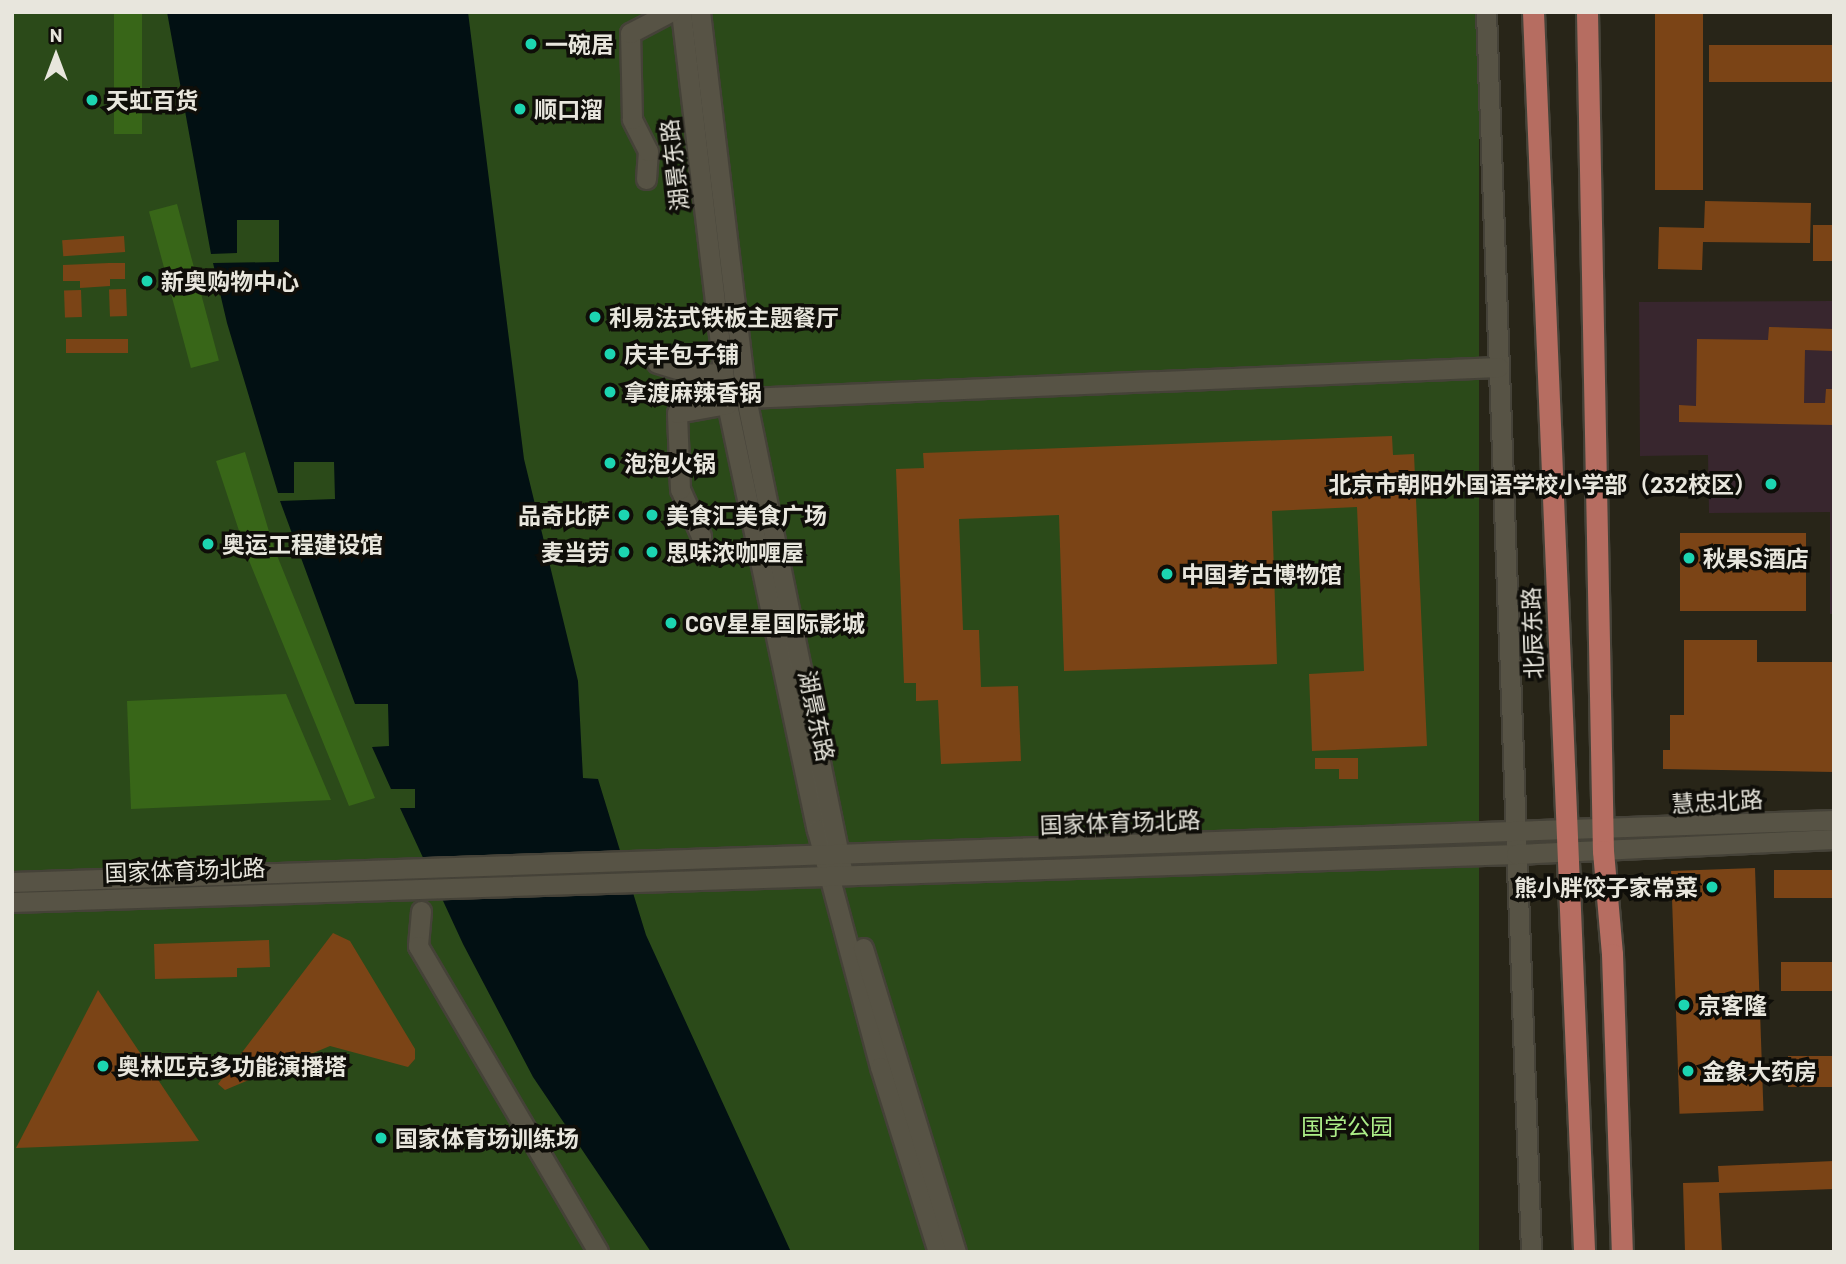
<!DOCTYPE html>
<html>
<head>
<meta charset="utf-8">
<style>
  body { margin:0 }
  #map { position:relative; width:1846px; height:1264px; overflow:hidden; background:#282518; font-family:Barlow,"Noto Sans SC",sans-serif }
  div>[style] { position:absolute }
  [style*='--x'] { left:calc(var(--x)*1px); top:calc(var(--y)*1px); width:calc(var(--w)*1px); rotate:calc(var(--a)*1deg) }
  .education>* { inset:0; background:#38262e }
  .green>* { inset:0; background:#2b4a19; transform-origin:0 0 }
  .forest>* { inset:0; background:#386618; transform-origin:0 0 }
  .water>* { inset:0; background:#021013 }
  .building>* { inset:0; background:#7b4416; transform-origin:0 0 }
  .roads { filter:drop-shadow(2px 0 #454238) drop-shadow(-2px 0 #454238) drop-shadow(0 2px #454238) drop-shadow(0 -2px #454238) }
  .minor>* { height:19px; margin:-9.5px; padding:0 9.5px; transform-origin:9.5px; border-radius:9.5px; background:#575345 }
  .major>* { height:21px; margin:-10.5px; padding:0 10.5px; transform-origin:10.5px; border-radius:10.5px; background:#b66d61 }
  .dots>* { width:19px; height:19px; translate:-50% -50%; box-sizing:border-box; border:4px solid #0f0e09; border-radius:50% }
  span { translate:-50% -50%; white-space:nowrap; text-align:center; line-height:1.15; -webkit-text-stroke:7px #0f0e09; paint-order:stroke }
  .poi-label { font-size:23px; color:#e8e6dd; font-weight:700 }
  .left { translate:0 -50%; text-align:left }
  .right { translate:-100% -50%; text-align:right }
  .street-label { font-size:23px; color:#e8e6dd }
  .park-label { font-size:23px; color:#acee88 }
  .frame { position:absolute; inset:0; border:14px solid #e8e6dd; pointer-events:none }
  .north { position:absolute; left:21px; top:21px; width:70px; height:70px; -webkit-text-stroke:5px #0f0e09; paint-order:stroke; rotate:0deg; font-size:19px; font-weight:700; line-height:28px; text-align:center; color:#e8e6dd }
  .north::after { content:''; display:block; margin:auto; width:24px; height:32px; background:#e8e6dd; clip-path:polygon(50% 0,100% 100%,50% 72%,0 100%) }
</style>
</head>
<body>
<div id="map">
  <div class="education">
    <i style="clip-path:polygon(1834px 301px,1834px 614px,1830px 614px,1830px 512px,1709px 513px,1708px 455px,1640px 456px,1639px 302px)"></i>
  </div>
  <div class="green">
    <i style="left:12px;top:12px;width:1467px;height:1240px"></i>
  </div>
  <div class="forest">
    <i style="left:114px;top:12px;width:28px;height:122px"></i>
    <i style="left:177px;top:204px;width:162px;height:29px;rotate:75deg"></i>
    <i style="clip-path:polygon(245px 452px,274px 548px,375px 798px,349px 806px,248px 558px,216px 461px)"></i>
    <i style="clip-path:polygon(286px 694px,331px 800px,131px 809px,127px 701px)"></i>
  </div>
  <div class="water">
    <i style="clip-path:polygon(167px 12px,468px 12px,524px 459px,578px 681px,583px 778px,598px 779px,646px 935px,791px 1252px,651px 1252px,533px 1077px,463px 944px,400px 808px,415px 808px,415px 789px,391px 789px,372px 747px,389px 746px,388px 704px,355px 704px,280px 501px,335px 499px,334px 462px,294px 462px,294px 493px,278px 493px,227px 323px,213px 263px,279px 262px,279px 220px,237px 220px,237px 253px,211px 254px)"></i>
  </div>
  <div class="building">
    <i style="left:1655px;top:12px;width:48px;height:178px"></i>
    <i style="left:1709px;top:45px;width:125px;height:37px"></i>
    <i style="clip-path:polygon(1705px 201px,1811px 203px,1810px 243px,1703px 242px,1702px 270px,1658px 269px,1659px 227px,1704px 228px)"></i>
    <i style="left:1813px;top:225px;width:21px;height:36px"></i>
    <i style="left:124px;top:236px;width:16px;height:62px;rotate:86deg"></i>
    <i style="clip-path:polygon(109px 263px,125px 263px,125px 279px,110px 279px,110px 286px,80px 288px,80px 281px,63px 281px,63px 265px)"></i>
    <i style="left:126px;top:289px;width:27px;height:17px;rotate:88deg"></i>
    <i style="left:81px;top:290px;width:27px;height:17px;rotate:88deg"></i>
    <i style="clip-path:polygon(1769px 327px,1834px 329px,1834px 351px,1805px 350px,1804px 403px,1825px 403px,1826px 389px,1834px 389px,1834px 425px,1679px 422px,1679px 405px,1696px 406px,1697px 339px,1768px 340px)"></i>
    <i style="left:128px;top:339px;width:14px;height:62px;rotate:90deg"></i>
    <i style="clip-path:polygon(1392px 436px,1393px 455px,1414px 454px,1427px 746px,1312px 751px,1309px 674px,1364px 671px,1357px 507px,1272px 511px,1277px 664px,1064px 671px,1059px 515px,959px 519px,963px 630px,979px 630px,981px 687px,1018px 686px,1021px 761px,941px 764px,938px 700px,916px 701px,916px 683px,904px 683px,896px 469px,924px 468px,923px 453px)"></i>
    <i style="left:1680px;top:533px;width:126px;height:78px"></i>
    <i style="clip-path:polygon(1684px 640px,1757px 640px,1757px 662px,1834px 662px,1834px 772px,1663px 769px,1663px 750px,1670px 750px,1670px 715px,1684px 715px)"></i>
    <i style="clip-path:polygon(1315px 758px,1358px 758px,1358px 779px,1339px 779px,1339px 769px,1315px 769px)"></i>
    <i style="left:1755px;top:868px;width:243px;height:84px;rotate:88deg"></i>
    <i style="left:1834px;top:870px;width:28px;height:60px;rotate:90deg"></i>
    <i style="clip-path:polygon(333px 933px,350px 941px,415px 1049px,415px 1059px,408px 1067px,330px 1046px,225px 1090px,218px 1084px)"></i>
    <i style="clip-path:polygon(269px 940px,270px 967px,237px 968px,237px 977px,155px 979px,154px 944px)"></i>
    <i style="left:1834px;top:962px;width:29px;height:53px;rotate:90deg"></i>
    <i style="clip-path:polygon(98px 990px,199px 1141px,16px 1148px)"></i>
    <i style="left:1834px;top:1056px;width:31px;height:46px;rotate:90deg"></i>
    <i style="clip-path:polygon(1834px 1161px,1834px 1189px,1719px 1193px,1722px 1252px,1685px 1252px,1683px 1183px,1719px 1182px,1718px 1166px)"></i>
  </div>
  <div class="roads">
    <div class="minor">
      <i style="--x:681;--y:12;--w:395;--a:83.3"></i>
      <i style="--x:727;--y:404;--w:435;--a:78.1"></i>
      <i style="--x:817;--y:830;--w:245;--a:75.1"></i>
      <i style="--x:880;--y:1067;--w:194;--a:72.6"></i>
      <i style="--x:700;--y:12;--w:389;--a:83.2"></i>
      <i style="--x:746;--y:398;--w:480;--a:78.5"></i>
      <i style="--x:1486;--y:12;--w:1241;--a:87.92"></i>
      <i style="--x:646;--y:179;--w:28;--a:-86"></i>
      <i style="--x:648;--y:151;--w:36;--a:-117"></i>
      <i style="--x:632;--y:119;--w:86;--a:-91.3"></i>
      <i style="--x:630;--y:33;--w:45;--a:-27.7"></i>
      <i style="--x:657;--y:363;--w:38;--a:17"></i>
      <i style="--x:693;--y:374;--w:30;--a:-2"></i>
      <i style="--x:746;--y:398;--w:753;--a:-2.36"></i>
      <i style="--x:701;--y:536;--w:51;--a:-114.1"></i>
      <i style="--x:680;--y:489;--w:76;--a:-92.3"></i>
      <i style="--x:677;--y:413;--w:51;--a:-10.2"></i>
      <i style="--x:12;--y:882;--w:1823;--a:-1.95"></i>
      <i style="--x:12;--y:902;--w:1505;--a:-1.83"></i>
      <i style="--x:1516;--y:854;--w:318;--a:-2.7"></i>
      <i style="--x:421;--y:911;--w:35;--a:95"></i>
      <i style="--x:418;--y:946;--w:355;--a:59.5"></i>
      <i style="--x:863;--y:948;--w:318;--a:73"></i>
    </div>
    <div class="major">
      <i style="--x:1533;--y:12;--w:1241;--a:87.64"></i>
      <i style="--x:1587;--y:12;--w:839;--a:88.91"></i>
      <i style="--x:1603;--y:851;--w:103;--a:85"></i>
      <i style="--x:1612;--y:954;--w:298;--a:88.1"></i>
    </div>
  </div>
  <div class="dots">
    <i style="left:531px;top:44px;background:#1cd5b1"></i>
    <i style="left:92px;top:100px;background:#1cd5b1"></i>
    <i style="left:520px;top:109px;background:#1cd5b1"></i>
    <i style="left:147px;top:281px;background:#1cd5b1"></i>
    <i style="left:595px;top:317px;background:#1cd5b1"></i>
    <i style="left:610px;top:354px;background:#1cd5b1"></i>
    <i style="left:610px;top:392px;background:#1cd5b1"></i>
    <i style="left:610px;top:463px;background:#1cd5b1"></i>
    <i style="left:1771px;top:484px;background:#1cd5b1"></i>
    <i style="left:624px;top:515px;background:#1cd5b1"></i>
    <i style="left:652px;top:515px;background:#1cd5b1"></i>
    <i style="left:208px;top:544px;background:#1cd5b1"></i>
    <i style="left:624px;top:552px;background:#1cd5b1"></i>
    <i style="left:652px;top:552px;background:#1cd5b1"></i>
    <i style="left:1689px;top:558px;background:#1cd5b1"></i>
    <i style="left:1167px;top:574px;background:#1cd5b1"></i>
    <i style="left:671px;top:623px;background:#1cd5b1"></i>
    <i style="left:1712px;top:887px;background:#1cd5b1"></i>
    <i style="left:1684px;top:1005px;background:#1cd5b1"></i>
    <i style="left:103px;top:1066px;background:#1cd5b1"></i>
    <i style="left:1688px;top:1071px;background:#1cd5b1"></i>
    <i style="left:381px;top:1138px;background:#1cd5b1"></i>
  </div>
  <div class="poi-label">
    <span class="left" style="left:545px;top:44px">一碗居</span>
    <span class="left" style="left:106px;top:100px">天虹百货</span>
    <span class="left" style="left:534px;top:109px">顺口溜</span>
    <span class="left" style="left:161px;top:281px">新奥购物中心</span>
    <span class="left" style="left:609px;top:317px">利易法式铁板主题餐厅</span>
    <span class="left" style="left:624px;top:354px">庆丰包子铺</span>
    <span class="left" style="left:624px;top:392px">拿渡麻辣香锅</span>
    <span class="left" style="left:624px;top:463px">泡泡火锅</span>
    <span class="right" style="left:1757px;top:484px">北京市朝阳外国语学校小学部（232校区）</span>
    <span class="right" style="left:610px;top:515px">品奇比萨</span>
    <span class="left" style="left:666px;top:515px">美食汇美食广场</span>
    <span class="left" style="left:222px;top:544px">奥运工程建设馆</span>
    <span class="right" style="left:610px;top:552px">麦当劳</span>
    <span class="left" style="left:666px;top:552px">思味浓咖喱屋</span>
    <span class="left" style="left:1703px;top:558px">秋果S酒店</span>
    <span class="left" style="left:1181px;top:574px">中国考古博物馆</span>
    <span class="left" style="left:685px;top:623px">CGV星星国际影城</span>
    <span class="right" style="left:1698px;top:887px">熊小胖饺子家常菜</span>
    <span class="left" style="left:1698px;top:1005px">京客隆</span>
    <span class="left" style="left:117px;top:1066px">奥林匹克多功能演播塔</span>
    <span class="left" style="left:1702px;top:1071px">金象大药房</span>
    <span class="left" style="left:395px;top:1138px">国家体育场训练场</span>
  </div>
  <div class="street-label">
    <span style="left:674px;top:165px;rotate:-97deg">湖景东路</span>
    <span style="left:1532px;top:633px;rotate:-92deg">北辰东路</span>
    <span style="left:817px;top:716px;rotate:78deg">湖景东路</span>
    <span style="left:1717px;top:801px;rotate:-3deg">慧忠北路</span>
    <span style="left:1120px;top:822px;rotate:-2deg">国家体育场北路</span>
    <span style="left:185px;top:870px;rotate:-2deg">国家体育场北路</span>
  </div>
  <div class="park-label">
    <span style="left:1347px;top:1126px">国学公园</span>
  </div>
  <div class="frame"></div>
  <div class="north">N</div>
</div>
</body>
</html>
